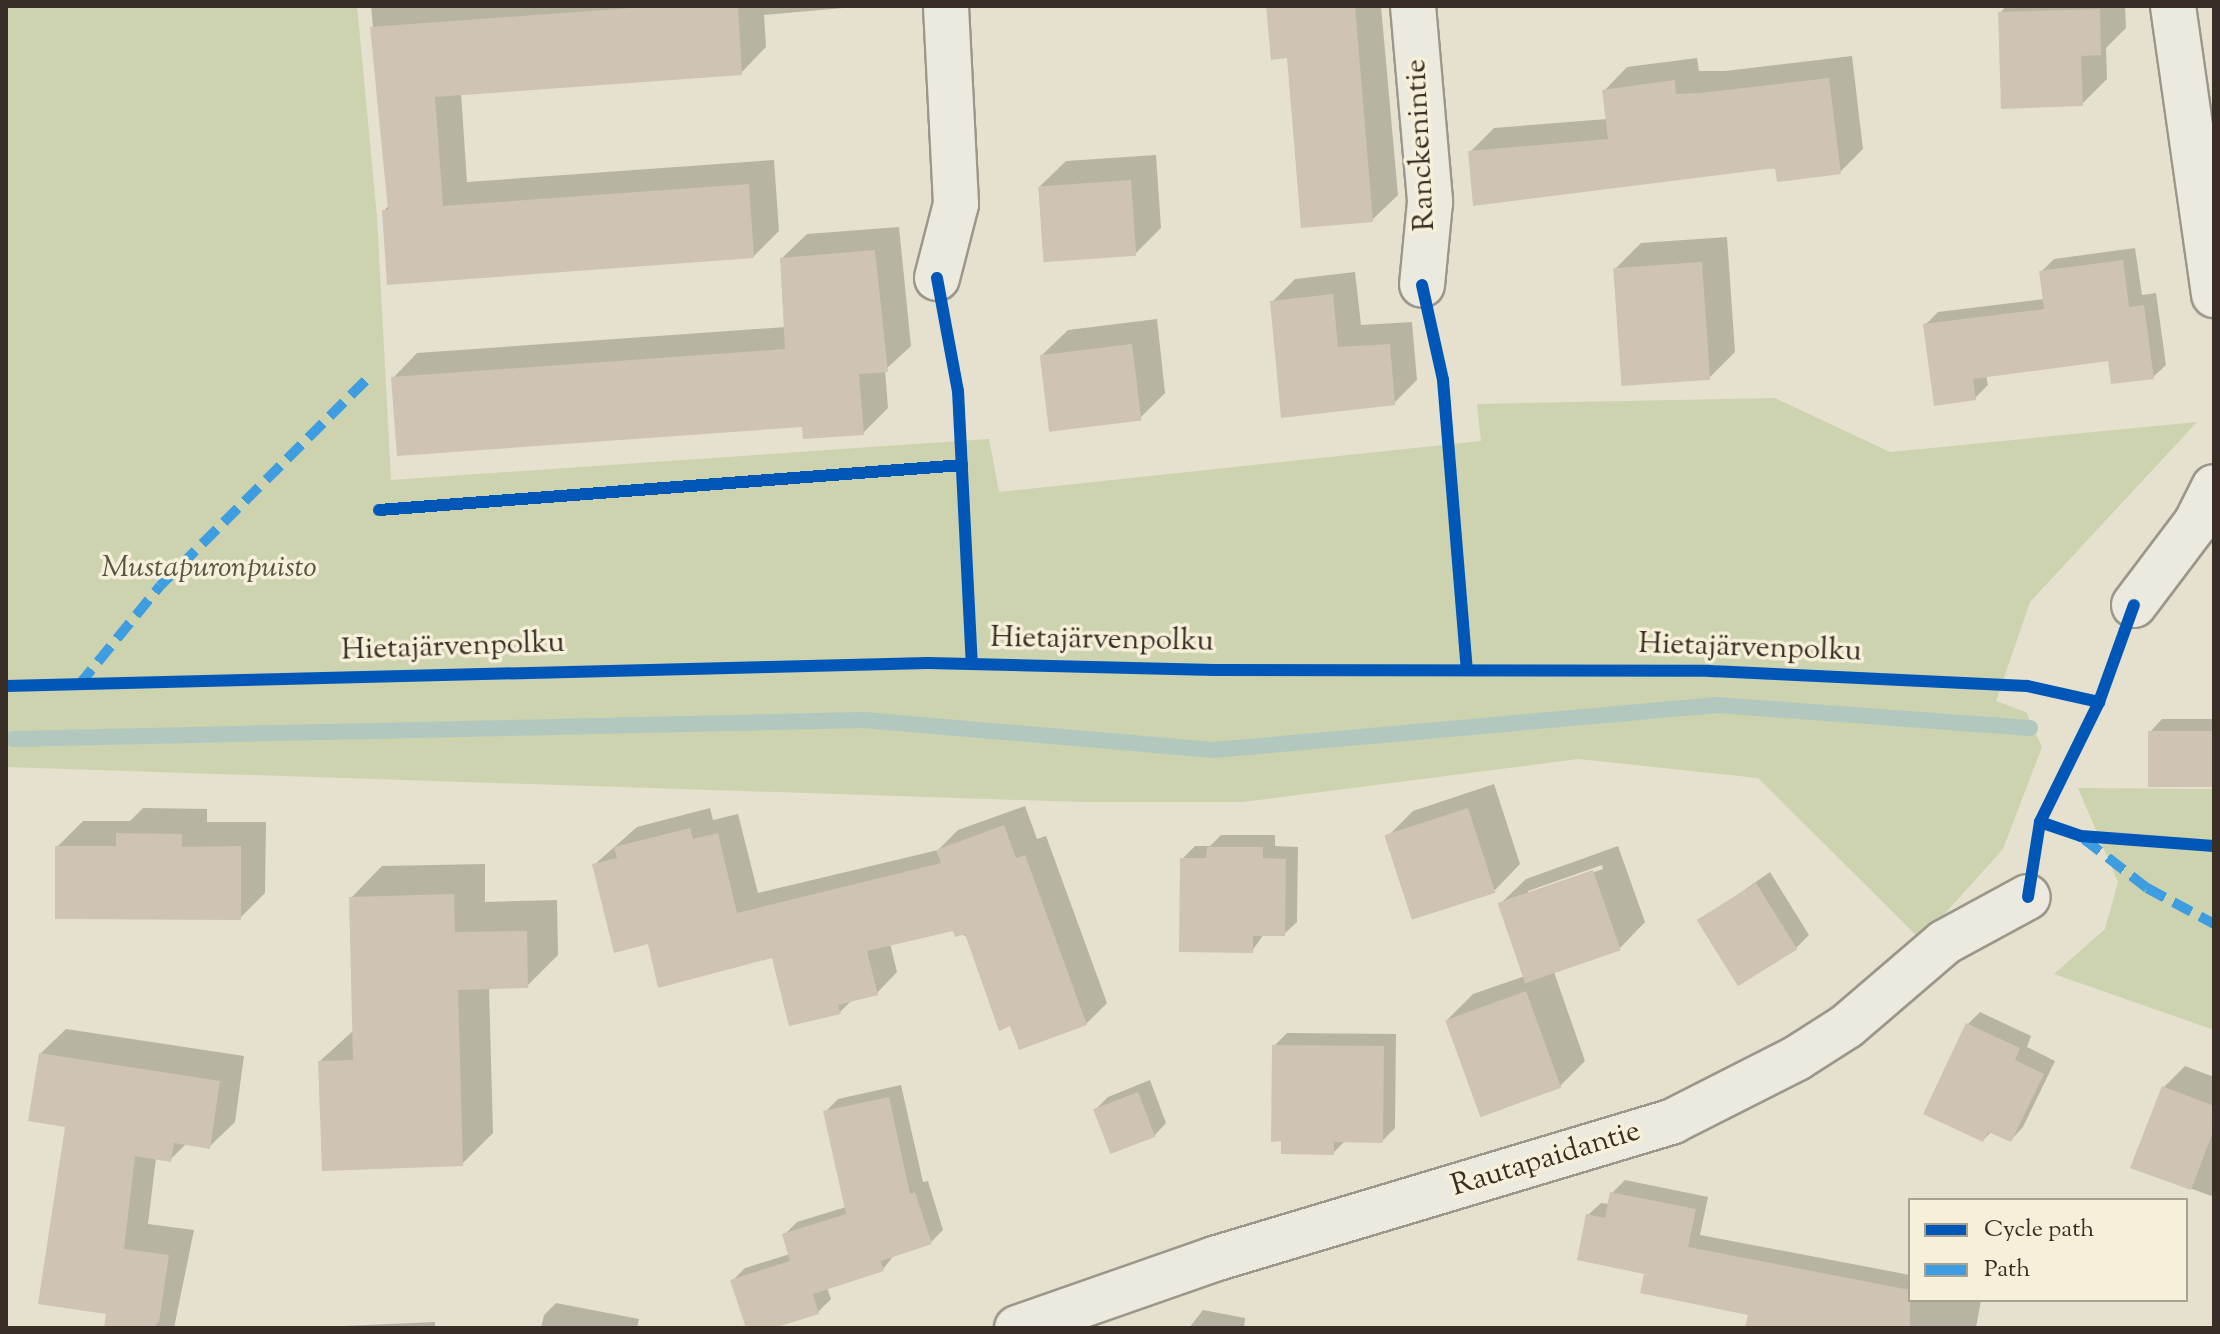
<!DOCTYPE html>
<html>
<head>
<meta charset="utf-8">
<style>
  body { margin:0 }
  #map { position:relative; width:2220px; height:1334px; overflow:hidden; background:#e6e1ce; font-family:"Sorts Mill Goudy",serif }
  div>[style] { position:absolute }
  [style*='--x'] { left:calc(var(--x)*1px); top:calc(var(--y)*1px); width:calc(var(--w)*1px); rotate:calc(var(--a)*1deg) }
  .green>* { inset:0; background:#cdd2af }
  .shadow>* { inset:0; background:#0003 }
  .stream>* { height:16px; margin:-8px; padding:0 8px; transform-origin:8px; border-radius:8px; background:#b2c8bf }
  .building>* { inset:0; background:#cfc3b3; transform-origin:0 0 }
  .roads { filter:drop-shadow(2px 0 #9b978b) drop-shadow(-2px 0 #9b978b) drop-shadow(0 2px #9b978b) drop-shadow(0 -2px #9b978b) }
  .minor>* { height:44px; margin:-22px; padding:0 22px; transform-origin:22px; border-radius:22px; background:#ece9df }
  .quiet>* { height:10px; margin-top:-5px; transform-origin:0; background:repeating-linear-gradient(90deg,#3e9de0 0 20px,transparent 0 30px) }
  .cycleway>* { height:12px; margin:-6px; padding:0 6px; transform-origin:6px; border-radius:6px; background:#0057b8 }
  span { translate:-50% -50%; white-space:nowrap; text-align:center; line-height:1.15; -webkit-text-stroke:7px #f6efd9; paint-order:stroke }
  .street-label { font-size:30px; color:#382e25 }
  .park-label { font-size:30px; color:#585441; font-style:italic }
  .frame { position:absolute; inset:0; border:8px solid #382e25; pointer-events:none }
  .legend { position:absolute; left:1908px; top:1198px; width:280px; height:104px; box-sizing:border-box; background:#f6efd9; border:2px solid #aaa291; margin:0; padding:10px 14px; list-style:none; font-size:24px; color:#382e25 }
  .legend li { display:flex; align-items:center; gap:16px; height:40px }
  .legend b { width:40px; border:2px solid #aaa291 }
</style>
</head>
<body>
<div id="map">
  <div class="green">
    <i style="clip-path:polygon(6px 6px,357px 6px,377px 217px,391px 480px,989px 439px,999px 492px,1481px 441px,1477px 404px,1775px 398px,1890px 452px,2197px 422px,2030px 602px,1996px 701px,2026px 712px,2042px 747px,2003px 849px,1921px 940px,1758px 778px,1578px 759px,1243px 802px,1082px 802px,6px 767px)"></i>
    <i style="clip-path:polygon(2078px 788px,2214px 789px,2214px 1030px,2054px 974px,2105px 929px,2118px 882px)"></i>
  </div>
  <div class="shadow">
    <i style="clip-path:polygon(371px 6px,866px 6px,764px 15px,766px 47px,741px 73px,461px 93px,467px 182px,774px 160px,779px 231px,754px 256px,384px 211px,389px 205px)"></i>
    <i style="clip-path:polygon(1268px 6px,1381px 6px,1398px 195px,1372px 220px)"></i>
    <i style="clip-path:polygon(2006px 6px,2125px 6px,2126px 28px,2106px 48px,2107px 79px,2082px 104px,2000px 13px)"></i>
    <i style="clip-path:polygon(1852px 56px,1863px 149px,1840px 172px,1470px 152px,1494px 128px,1607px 119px,1604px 91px,1627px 67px,1697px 58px,1699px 71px,1725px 71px)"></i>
    <i style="clip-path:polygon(1156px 155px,1161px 228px,1135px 254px,1040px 186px,1066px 161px)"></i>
    <i style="clip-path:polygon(899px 227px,911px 346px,885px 370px,888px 408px,863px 433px,393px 378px,417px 353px,786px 327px,782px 258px,807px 234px)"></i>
    <i style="clip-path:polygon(1727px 237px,1735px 352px,1709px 378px,1615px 269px,1641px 243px)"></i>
    <i style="clip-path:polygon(2135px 248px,2142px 295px,2156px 293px,2166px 365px,2153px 377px,2110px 359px,1986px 375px,1988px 385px,1975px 398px,1925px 325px,1938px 312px,2045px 299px,2041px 272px,2054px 259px)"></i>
    <i style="clip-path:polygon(1355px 272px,1361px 325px,1412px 322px,1417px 380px,1394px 403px,1272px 302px,1295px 279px)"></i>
    <i style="clip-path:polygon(1157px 319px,1165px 393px,1140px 418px,1042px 355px,1068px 330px)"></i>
    <i style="clip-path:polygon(2162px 719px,2214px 719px,2214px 785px,2150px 732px)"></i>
    <i style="clip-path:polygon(1494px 784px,1520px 864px,1495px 890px,1387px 837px,1413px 811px)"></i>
    <i style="clip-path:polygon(1025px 806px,1037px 839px,1046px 836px,1107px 1003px,1086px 1024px,954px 928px,890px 943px,897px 972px,877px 993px,853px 999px,840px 1012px,773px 956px,649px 942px,595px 864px,637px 827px,710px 808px,713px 820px,738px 814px,758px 893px,938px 850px,958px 830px)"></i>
    <i style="clip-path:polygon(143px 808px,207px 809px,207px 822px,266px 822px,265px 893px,240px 918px,57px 847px,83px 821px,130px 821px)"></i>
    <i style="clip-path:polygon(1221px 835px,1275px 835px,1275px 846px,1298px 847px,1297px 922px,1284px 934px,1264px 934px,1252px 951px,1182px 859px,1195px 846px,1210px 846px)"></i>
    <i style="clip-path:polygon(evenodd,1618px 846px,1645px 922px,1620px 948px,1554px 972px,1585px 1061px,1560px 1086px,1447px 1020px,1473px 994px,1525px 976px,1500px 904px,1526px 879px,1618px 846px,1602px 865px,1603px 869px,1528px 895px,1528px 891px,1602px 865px)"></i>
    <i style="clip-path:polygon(485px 864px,485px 902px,557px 900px,558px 955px,527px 986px,489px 987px,493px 1133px,462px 1164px,320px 1061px,354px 1030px,351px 898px,382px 866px)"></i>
    <i style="clip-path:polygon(1770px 872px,1809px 935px,1796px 948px,1700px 921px)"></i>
    <i style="clip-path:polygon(1980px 1012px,2031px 1036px,2027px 1047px,2055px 1061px,2023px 1127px,2011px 1140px,1992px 1131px,1983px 1140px,1967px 1025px)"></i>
    <i style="clip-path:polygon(66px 1029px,244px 1056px,235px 1122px,209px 1147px,187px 1143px,170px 1160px,156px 1158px,148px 1224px,194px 1230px,174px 1328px,106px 1328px,109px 1313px,67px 1125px,40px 1054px)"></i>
    <i style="clip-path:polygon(1287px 1033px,1396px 1034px,1395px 1128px,1382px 1141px,1346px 1140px,1333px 1153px,1274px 1046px)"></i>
    <i style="clip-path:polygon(2185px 1066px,2214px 1077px,2214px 1197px,2133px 1167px,2164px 1087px)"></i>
    <i style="clip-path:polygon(1150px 1080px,1166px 1123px,1154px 1136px,1095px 1110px,1108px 1097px)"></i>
    <i style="clip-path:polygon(901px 1085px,923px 1182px,928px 1181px,943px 1230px,931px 1242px,895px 1254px,883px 1269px,827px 1287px,831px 1299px,818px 1312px,767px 1328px,748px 1328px,732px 1281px,745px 1268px,790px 1254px,784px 1235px,797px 1222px,846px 1207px,825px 1112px,838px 1099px)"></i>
    <i style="clip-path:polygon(1625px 1180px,1708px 1197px,1700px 1235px,1910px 1275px,1910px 1300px,1981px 1300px,1976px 1328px,1747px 1328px,1750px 1313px,1647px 1272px,1588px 1215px,1601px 1203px,1610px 1204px,1612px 1193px)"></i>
    <i style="clip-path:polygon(556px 1303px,639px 1319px,637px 1328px,541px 1328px,544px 1315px)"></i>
    <i style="clip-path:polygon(1203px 1310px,1245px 1318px,1244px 1328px,1189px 1328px)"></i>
    <i style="clip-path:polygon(435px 1322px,435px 1328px,343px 1328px,344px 1326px)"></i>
  </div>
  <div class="stream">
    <i style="--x:13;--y:739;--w:851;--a:-1.28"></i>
    <i style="--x:864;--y:720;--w:351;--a:4.9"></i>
    <i style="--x:1214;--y:750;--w:505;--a:-5.11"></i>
    <i style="--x:1717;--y:705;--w:314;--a:4.2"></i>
  </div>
  <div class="building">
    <i style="clip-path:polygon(659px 6px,738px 6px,742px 75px,435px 97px,443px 206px,749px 184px,754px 258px,387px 285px,382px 210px,388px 210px,370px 27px)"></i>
    <i style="clip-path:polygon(1266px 6px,1355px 6px,1373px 222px,1301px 228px,1287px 58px,1271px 60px)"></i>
    <i style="clip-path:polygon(2100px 9px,2101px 55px,2081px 56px,2083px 106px,2001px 109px,1998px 12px)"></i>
    <i style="clip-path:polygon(1829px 78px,1841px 174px,1777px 182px,1775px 168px,1473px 206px,1468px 151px,1608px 139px,1602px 90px,1675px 80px,1676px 94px,1700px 93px)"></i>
    <i style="left:1131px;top:180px;width:76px;height:93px;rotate:86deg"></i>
    <i style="clip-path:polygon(875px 250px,888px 372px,859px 374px,864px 435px,803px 439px,802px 427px,397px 456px,391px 377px,785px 349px,780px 258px)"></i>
    <i style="clip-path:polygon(2123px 260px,2129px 307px,2144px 305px,2154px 379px,2111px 384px,2108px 361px,1973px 379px,1976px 400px,1934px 406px,1923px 324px,2044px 309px,2039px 271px)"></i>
    <i style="left:1702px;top:262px;width:118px;height:89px;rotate:86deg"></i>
    <i style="clip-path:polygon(1333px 294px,1338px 347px,1390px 344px,1395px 405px,1281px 418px,1270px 301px)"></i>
    <i style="left:1132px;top:344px;width:77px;height:93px;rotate:83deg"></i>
    <i style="left:2148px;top:731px;width:66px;height:56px"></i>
    <i style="left:1468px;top:808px;width:89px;height:88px;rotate:72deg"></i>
    <i style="clip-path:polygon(1004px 825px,1016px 858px,1025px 855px,1087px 1025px,1019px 1050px,1010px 1026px,999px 1031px,965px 934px,955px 937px,953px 931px,867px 951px,878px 995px,838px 1005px,841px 1014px,789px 1026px,772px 958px,658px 988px,648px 944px,614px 953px,592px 864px,617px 858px,614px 847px,690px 828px,693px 839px,718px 833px,737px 913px,941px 863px,936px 850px)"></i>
    <i style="clip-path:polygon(116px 833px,182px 834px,182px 847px,241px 846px,241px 920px,55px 919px,55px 846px,116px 846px)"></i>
    <i style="clip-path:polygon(1207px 847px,1263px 847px,1263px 858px,1286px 859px,1285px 936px,1253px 936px,1253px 953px,1179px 952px,1180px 858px,1206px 858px)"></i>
    <i style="left:1593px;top:870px;width:85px;height:101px;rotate:71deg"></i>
    <i style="left:1756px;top:883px;width:78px;height:70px;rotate:58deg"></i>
    <i style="clip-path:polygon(454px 894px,455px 932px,527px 931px,528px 988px,458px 990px,463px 1166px,322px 1171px,318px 1061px,353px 1060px,349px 897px)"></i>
    <i style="left:1526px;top:991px;width:103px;height:86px;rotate:70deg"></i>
    <i style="clip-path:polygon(1966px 1023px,2020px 1048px,2015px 1060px,2044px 1074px,2011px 1142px,1988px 1132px,1983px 1142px,1923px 1114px)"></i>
    <i style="clip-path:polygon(1272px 1045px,1384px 1046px,1383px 1143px,1334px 1142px,1334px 1155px,1281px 1154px,1281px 1141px,1271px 1142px)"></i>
    <i style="clip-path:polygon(39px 1053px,220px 1081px,210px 1149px,174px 1143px,171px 1162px,135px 1156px,124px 1249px,169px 1255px,159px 1322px,153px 1328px,104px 1328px,106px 1314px,38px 1304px,65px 1127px,28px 1121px)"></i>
    <i style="clip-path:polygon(2162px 1086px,2214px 1106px,2214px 1129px,2191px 1190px,2130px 1168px)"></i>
    <i style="left:1138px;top:1092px;width:48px;height:48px;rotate:69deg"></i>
    <i style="clip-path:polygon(889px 1097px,910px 1194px,915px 1192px,932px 1244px,881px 1261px,884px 1271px,813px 1294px,819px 1314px,774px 1328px,746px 1328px,730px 1280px,790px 1261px,782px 1234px,846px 1214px,823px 1111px)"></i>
    <i style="clip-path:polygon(1610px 1192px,1696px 1209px,1688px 1247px,1910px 1290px,1910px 1328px,1745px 1328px,1748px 1315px,1640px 1293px,1644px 1274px,1577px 1260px,1586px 1214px,1605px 1218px)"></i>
  </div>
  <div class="roads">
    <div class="minor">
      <i style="--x:1413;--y:6;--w:197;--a:85"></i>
      <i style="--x:1430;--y:202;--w:83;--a:95.5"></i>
      <i style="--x:2173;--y:6;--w:292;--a:81.9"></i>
      <i style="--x:937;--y:278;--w:76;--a:-75.6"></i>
      <i style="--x:956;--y:204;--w:198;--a:-92.9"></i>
      <i style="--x:2134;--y:605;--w:103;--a:-52.9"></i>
      <i style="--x:2196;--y:523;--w:40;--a:-63.4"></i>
      <i style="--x:1017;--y:1328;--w:209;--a:-19.3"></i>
      <i style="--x:1214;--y:1259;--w:479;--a:-16.7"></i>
      <i style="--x:1673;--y:1121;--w:139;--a:-26.9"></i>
      <i style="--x:1797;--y:1058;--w:59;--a:-32.6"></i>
      <i style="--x:1847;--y:1026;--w:129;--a:-40.6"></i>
      <i style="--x:1945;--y:942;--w:94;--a:-28.5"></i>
    </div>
  </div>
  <div class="quiet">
    <i style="--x:79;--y:685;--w:128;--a:-50.7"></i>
    <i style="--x:160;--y:586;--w:294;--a:-45"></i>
    <i style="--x:2084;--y:839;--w:80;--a:37.9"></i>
    <i style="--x:2147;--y:888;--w:76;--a:28.2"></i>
  </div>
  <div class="cycleway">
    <i style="--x:937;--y:278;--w:115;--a:79.5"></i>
    <i style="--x:958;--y:391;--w:273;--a:87.1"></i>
    <i style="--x:1422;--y:285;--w:97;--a:77.5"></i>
    <i style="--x:1443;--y:380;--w:291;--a:85.3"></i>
    <i style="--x:379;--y:510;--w:585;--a:-4.41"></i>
    <i style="--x:6;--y:686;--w:922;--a:-1.43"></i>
    <i style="--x:928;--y:663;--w:286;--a:1.4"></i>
    <i style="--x:1214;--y:670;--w:496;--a:0.1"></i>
    <i style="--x:1710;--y:671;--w:317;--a:2.7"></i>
    <i style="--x:2027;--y:686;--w:74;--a:12.5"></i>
    <i style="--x:2040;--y:822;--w:43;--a:18.9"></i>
    <i style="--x:2081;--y:836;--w:133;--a:4.3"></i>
    <i style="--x:2028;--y:897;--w:76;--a:-80.9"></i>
    <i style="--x:2040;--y:822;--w:134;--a:-63.8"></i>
    <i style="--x:2099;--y:702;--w:103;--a:-70.2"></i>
  </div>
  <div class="street-label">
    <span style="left:1422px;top:145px;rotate:-93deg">Ranckenintie</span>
    <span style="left:1102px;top:641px;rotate:1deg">Hietajärvenpolku</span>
    <span style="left:453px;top:648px;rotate:-2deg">Hietajärvenpolku</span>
    <span style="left:1750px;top:649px;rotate:2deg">Hietajärvenpolku</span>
    <span style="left:1546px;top:1160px;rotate:-17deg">Rautapaidantie</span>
  </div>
  <div class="park-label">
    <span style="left:209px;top:569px">Mustapuronpuisto</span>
  </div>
  <div class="frame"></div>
  <ul class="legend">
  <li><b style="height:10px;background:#0057b8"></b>Cycle path</li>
  <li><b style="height:10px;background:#3e9de0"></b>Path</li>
  </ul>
</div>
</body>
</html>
